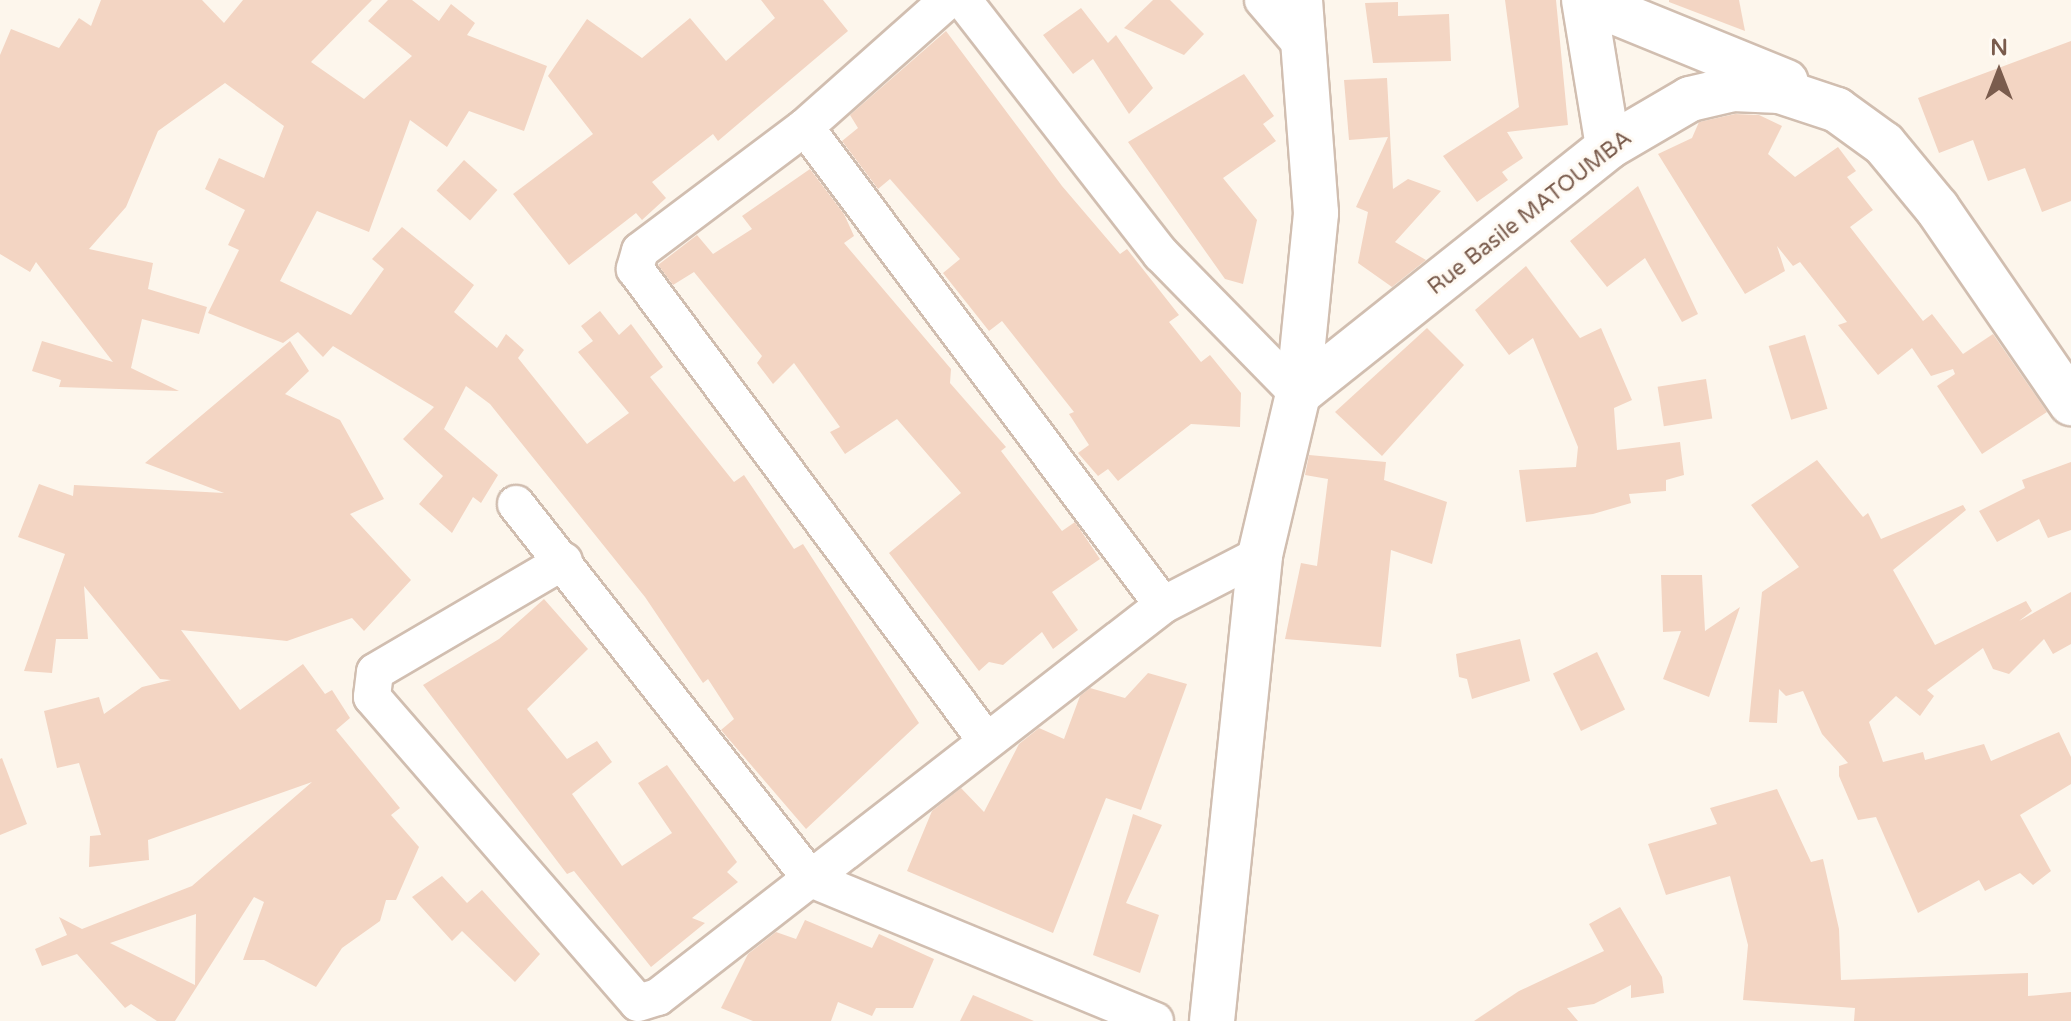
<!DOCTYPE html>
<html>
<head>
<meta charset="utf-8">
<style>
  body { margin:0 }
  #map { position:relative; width:2071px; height:1021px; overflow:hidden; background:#fdf6ec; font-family:"Varela Round",sans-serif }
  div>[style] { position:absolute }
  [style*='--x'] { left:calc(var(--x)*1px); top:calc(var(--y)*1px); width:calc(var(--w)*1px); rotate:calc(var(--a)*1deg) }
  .building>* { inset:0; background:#f3d5c3; transform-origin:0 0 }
  .roads { filter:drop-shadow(2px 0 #d1beb0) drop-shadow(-2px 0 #d1beb0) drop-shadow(0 2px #d1beb0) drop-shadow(0 -2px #d1beb0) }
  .street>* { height:36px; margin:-18px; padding:0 18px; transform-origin:18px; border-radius:18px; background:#fff }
  .secondary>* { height:44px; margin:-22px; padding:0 22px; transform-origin:22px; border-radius:22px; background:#fff }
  span { translate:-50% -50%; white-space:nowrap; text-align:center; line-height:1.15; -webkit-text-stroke:6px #fffaf3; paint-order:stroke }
  .street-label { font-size:22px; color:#7a5c4d }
  .north { position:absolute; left:1959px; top:32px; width:80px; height:80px; -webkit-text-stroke:6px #fffaf3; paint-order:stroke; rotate:0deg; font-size:22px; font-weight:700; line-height:32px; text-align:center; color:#7a5c4d }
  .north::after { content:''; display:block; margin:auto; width:28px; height:36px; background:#7a5c4d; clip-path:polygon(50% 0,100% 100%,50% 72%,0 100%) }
</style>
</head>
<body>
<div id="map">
  <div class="building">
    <i style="clip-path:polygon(101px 0,202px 0,224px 23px,243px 0,372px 0,311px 62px,364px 99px,412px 56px,368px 21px,388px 0,412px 0,439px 21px,451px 4px,475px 23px,467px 35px,547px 66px,524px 131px,469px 111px,447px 147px,410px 120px,369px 232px,317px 211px,280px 281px,351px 315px,384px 269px,372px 259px,402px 227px,474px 285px,454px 312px,497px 348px,506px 334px,524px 350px,518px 358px,587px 444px,629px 413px,578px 352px,593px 341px,581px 326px,600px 311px,619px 335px,631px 324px,663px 367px,650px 377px,734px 482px,744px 475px,794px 549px,803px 544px,919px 723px,806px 829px,721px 730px,734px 719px,708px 679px,703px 683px,645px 597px,490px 404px,466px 386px,444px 429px,498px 475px,481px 503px,473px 497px,452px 533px,419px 504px,443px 476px,403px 439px,434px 407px,333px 346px,323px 357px,298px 332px,283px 343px,208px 313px,239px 250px,228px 245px,245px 210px,205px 189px,219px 158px,264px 178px,284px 126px,225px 83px,158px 131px,126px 207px,89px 249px,153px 263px,148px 289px,207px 307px,199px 334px,142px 319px,131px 368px,179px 391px,59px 387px,61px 380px,32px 371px,42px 341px,113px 362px,36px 262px,30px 272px,0 254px,0 55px,11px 29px,59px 48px,79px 18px,91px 26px)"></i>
    <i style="clip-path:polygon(761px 0,823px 0,848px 31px,718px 141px,713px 134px,652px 182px,666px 198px,642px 220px,636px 213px,569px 265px,513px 194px,593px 134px,548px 76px,587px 19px,642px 58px,690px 18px,726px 61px,775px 18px)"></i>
    <i style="clip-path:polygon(1153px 0,1170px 0,1204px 34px,1184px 55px,1124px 28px)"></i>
    <i style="clip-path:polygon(1505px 0,1556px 0,1568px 125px,1507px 132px,1523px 158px,1502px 172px,1508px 180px,1477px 202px,1443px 156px,1519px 107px)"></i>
    <i style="clip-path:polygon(1669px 0,1739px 0,1745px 31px,1669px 2px)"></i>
    <i style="clip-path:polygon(1398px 2px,1398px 16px,1449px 14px,1451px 61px,1373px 63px,1365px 3px)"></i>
    <i style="clip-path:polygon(1081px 8px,1108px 43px,1116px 35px,1153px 88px,1129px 114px,1093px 59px,1073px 74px,1043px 35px)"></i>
    <i style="clip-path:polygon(946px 31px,1062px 186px,1120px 254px,1127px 249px,1179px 315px,1169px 322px,1201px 362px,1210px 355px,1241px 393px,1240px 427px,1191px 424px,1118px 481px,1108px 469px,1098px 476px,1078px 453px,1089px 445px,1069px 414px,1074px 412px,1002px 321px,989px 331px,943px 273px,960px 259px,890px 179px,878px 189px,842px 141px,858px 128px,850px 115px)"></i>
    <i style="clip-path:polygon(2071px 41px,2071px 201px,2042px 212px,2025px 168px,1988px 181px,1973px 140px,1939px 153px,1918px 98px)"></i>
    <i style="clip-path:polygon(1244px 74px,1274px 116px,1263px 124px,1276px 141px,1223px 178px,1257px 220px,1243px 284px,1225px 279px,1128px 142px)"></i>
    <i style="clip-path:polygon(1387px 78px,1393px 189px,1408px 179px,1441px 191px,1395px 242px,1426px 260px,1392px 287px,1358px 263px,1368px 212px,1356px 207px,1388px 137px,1349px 140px,1344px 80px)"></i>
    <i style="clip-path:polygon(1735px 114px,1759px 115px,1782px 126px,1768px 154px,1795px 177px,1838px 147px,1856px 171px,1847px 177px,1873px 210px,1850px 227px,1923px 321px,1932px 314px,1963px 354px,1993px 334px,2047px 412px,1982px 454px,1937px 386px,1955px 374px,1953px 369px,1931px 376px,1912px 348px,1878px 375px,1838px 325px,1847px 322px,1800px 262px,1793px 266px,1777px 246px,1785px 271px,1745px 294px,1658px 154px,1692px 138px,1699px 122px)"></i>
    <i style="left:464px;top:160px;width:45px;height:41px;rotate:42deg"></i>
    <i style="clip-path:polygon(810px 169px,844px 214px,854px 236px,844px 243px,951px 369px,950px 383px,1006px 447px,1001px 451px,1062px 531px,1075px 522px,1100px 559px,1052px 592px,1078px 630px,1053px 649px,1042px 632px,1003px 665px,989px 662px,979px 671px,889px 553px,961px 493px,897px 419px,845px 454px,830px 432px,840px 427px,794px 363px,773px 384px,757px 363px,762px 356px,694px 272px,673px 285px,658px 265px,697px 235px,713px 254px,752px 229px,742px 216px)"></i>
    <i style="clip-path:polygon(1638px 186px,1698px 314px,1682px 322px,1645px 258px,1607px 287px,1570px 241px)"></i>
    <i style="clip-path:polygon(1526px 266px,1580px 338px,1601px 328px,1632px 400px,1614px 408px,1617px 450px,1680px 442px,1684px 475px,1666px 480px,1666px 491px,1629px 494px,1631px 503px,1593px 514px,1526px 522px,1519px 470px,1576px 467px,1578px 447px,1533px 338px,1509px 355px,1475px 310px)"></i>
    <i style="clip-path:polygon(1427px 328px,1464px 365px,1382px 456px,1335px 412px)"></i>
    <i style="left:1805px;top:335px;width:77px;height:38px;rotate:73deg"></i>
    <i style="clip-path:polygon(evenodd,290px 341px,309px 371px,285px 394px,340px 420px,384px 499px,350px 514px,411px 580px,364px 631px,352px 618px,287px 641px,181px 630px,240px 710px,303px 664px,325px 694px,332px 690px,350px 718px,336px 730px,400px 808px,391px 815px,419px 847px,396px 900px,386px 900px,380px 921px,342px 948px,316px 987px,264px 960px,243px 960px,264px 902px,254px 897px,175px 1021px,157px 1021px,131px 1004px,125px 1008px,77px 954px,42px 966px,35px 949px,67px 935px,59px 917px,82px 929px,192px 886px,312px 782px,148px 840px,149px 860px,89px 867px,90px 836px,101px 835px,79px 763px,57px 768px,44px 711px,99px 697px,104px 714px,142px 687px,171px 680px,160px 679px,84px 586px,88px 639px,56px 639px,52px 673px,24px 671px,65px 554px,18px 537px,39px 484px,73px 496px,74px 485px,224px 493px,145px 463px,290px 341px,196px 914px,195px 985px,110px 943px,196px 914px)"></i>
    <i style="left:1706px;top:379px;width:40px;height:49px;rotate:81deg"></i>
    <i style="clip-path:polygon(1309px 455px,1386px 462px,1384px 480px,1447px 502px,1432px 564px,1391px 550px,1381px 647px,1285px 639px,1301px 563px,1317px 566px,1328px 479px,1305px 475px)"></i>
    <i style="clip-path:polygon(1817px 460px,1863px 517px,1868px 513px,1881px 539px,1963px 505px,1966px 510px,1893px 570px,1935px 645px,2026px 601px,2032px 611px,2019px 621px,2071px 592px,2071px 644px,2053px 654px,2044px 639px,2009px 674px,1993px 669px,1983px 648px,1927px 690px,1934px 696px,1920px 716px,1896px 696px,1869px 722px,1883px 762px,1923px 752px,1925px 760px,1984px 744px,1991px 761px,2059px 732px,2071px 757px,2071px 784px,2020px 815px,2051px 871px,2033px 885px,2020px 873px,1985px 891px,1979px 880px,1918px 913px,1876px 817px,1858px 820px,1839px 776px,1839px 766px,1848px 763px,1822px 734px,1803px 691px,1786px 696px,1779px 689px,1777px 723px,1749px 722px,1762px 592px,1799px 567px,1751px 505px)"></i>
    <i style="clip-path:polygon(2071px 462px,2071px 530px,2048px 538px,2039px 519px,1997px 542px,1979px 511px,2025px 488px,2022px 480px)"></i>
    <i style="clip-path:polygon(1661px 575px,1702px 575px,1705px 631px,1740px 607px,1709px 697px,1663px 679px,1681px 631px,1663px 632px)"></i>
    <i style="clip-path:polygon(544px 599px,588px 649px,527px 709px,567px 759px,597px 741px,612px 762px,572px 794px,622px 866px,672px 833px,638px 783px,667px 765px,737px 862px,727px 872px,738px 882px,692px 918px,705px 923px,651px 967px,574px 871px,567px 874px,423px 685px,499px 639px)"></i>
    <i style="clip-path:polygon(1520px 639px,1530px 681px,1472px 699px,1467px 679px,1459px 677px,1456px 654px)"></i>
    <i style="left:1597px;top:652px;width:64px;height:49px;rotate:64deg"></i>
    <i style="clip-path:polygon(1148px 673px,1187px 684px,1141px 810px,1106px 798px,1053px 933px,907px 871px,932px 811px,961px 788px,984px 812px,1019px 744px,1039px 728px,1064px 739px,1080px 696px,1090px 688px,1125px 698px)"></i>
    <i style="clip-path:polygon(2px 758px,27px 824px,0 835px,0 759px)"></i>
    <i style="clip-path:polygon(1777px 789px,1811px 862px,1823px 859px,1839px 929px,1841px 980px,2028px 973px,2028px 996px,2071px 992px,2071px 1021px,1854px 1021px,1855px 1008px,1743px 1000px,1748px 945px,1730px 876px,1666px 895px,1648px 844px,1717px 824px,1710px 808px)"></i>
    <i style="clip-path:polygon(1133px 814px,1162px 825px,1126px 903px,1159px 915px,1140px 973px,1093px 955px)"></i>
    <i style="clip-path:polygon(442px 876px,467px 903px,482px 890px,540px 954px,515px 982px,462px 931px,452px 941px,412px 897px)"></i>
    <i style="clip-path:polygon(1620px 907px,1662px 977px,1664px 993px,1631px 998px,1631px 985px,1594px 1004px,1567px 1008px,1578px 1021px,1474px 1021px,1519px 991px,1604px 951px,1589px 924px)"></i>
    <i style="clip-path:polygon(805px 920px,872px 948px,879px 934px,934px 959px,913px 1008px,876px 1008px,872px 1016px,838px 1002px,831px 1021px,753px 1021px,721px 1008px,748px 954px,776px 932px,796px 939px)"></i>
    <i style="clip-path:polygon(973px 995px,1034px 1021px,960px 1021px)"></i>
  </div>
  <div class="roads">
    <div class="street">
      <i style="--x:948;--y:0;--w:191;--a:138.4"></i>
      <i style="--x:805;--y:127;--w:206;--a:143.1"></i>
      <i style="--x:640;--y:251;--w:19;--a:106"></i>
      <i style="--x:635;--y:269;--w:586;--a:53.33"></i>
      <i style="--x:963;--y:0;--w:322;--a:52.1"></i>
      <i style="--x:1161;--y:254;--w:196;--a:45.6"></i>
      <i style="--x:1263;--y:0;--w:57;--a:49.3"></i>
      <i style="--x:805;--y:127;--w:597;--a:53.17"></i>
      <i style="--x:516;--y:504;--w:477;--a:51.8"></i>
      <i style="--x:811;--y:879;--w:372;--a:22.4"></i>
      <i style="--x:564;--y:561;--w:219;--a:149.6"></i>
      <i style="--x:375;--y:672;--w:25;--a:97"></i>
      <i style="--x:372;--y:697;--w:405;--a:49"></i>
      <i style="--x:638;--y:1003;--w:21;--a:-17"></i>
      <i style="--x:658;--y:997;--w:639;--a:-37.82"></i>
      <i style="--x:1163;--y:605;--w:109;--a:-27.3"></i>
    </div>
    <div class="secondary">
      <i style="--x:1584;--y:0;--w:149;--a:80.7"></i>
      <i style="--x:1585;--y:0;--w:217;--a:22.2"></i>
      <i style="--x:1298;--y:394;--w:396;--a:-38.5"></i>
      <i style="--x:1608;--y:147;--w:95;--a:-30.3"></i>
      <i style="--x:1690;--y:99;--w:44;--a:-13.1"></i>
      <i style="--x:1733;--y:89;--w:47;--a:2.4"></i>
      <i style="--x:1780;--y:91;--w:60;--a:18.4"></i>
      <i style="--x:1837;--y:110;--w:58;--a:35.9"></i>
      <i style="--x:1884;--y:144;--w:83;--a:50.4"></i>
      <i style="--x:1937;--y:208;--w:237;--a:55.5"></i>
      <i style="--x:1212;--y:1021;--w:468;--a:-84.1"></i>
      <i style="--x:1260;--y:555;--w:165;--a:-76.7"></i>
      <i style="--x:1298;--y:394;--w:182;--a:-84.3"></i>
      <i style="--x:1316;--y:213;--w:214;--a:-94.3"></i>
    </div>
  </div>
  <div class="street-label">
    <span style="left:1530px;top:213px;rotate:-38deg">Rue Basile MATOUMBA</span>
  </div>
  <div class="north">N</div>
</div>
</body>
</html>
